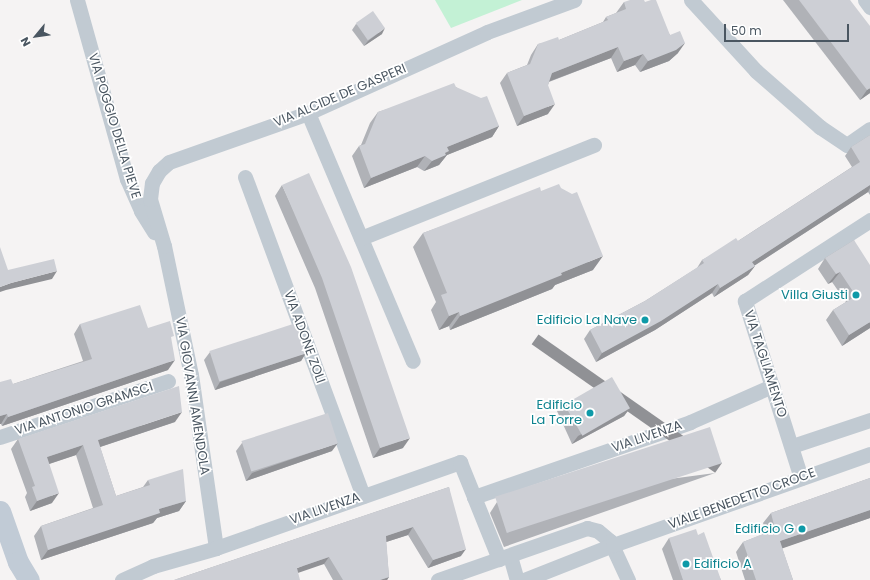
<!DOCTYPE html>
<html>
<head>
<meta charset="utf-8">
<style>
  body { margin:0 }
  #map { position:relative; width:870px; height:580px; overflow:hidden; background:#f5f3f3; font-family:Poppins,sans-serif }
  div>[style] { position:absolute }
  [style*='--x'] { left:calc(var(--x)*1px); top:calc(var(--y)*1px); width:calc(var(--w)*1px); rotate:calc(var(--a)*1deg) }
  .green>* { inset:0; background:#c3f1d5 }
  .street>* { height:15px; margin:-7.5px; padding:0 7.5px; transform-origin:7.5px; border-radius:7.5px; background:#c1cad2 }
  .secondary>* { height:21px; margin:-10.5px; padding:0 10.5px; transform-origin:10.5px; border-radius:10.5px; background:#c1cbd6 }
  .wall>* { inset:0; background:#b0b2b7 }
  .shaded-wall>* { inset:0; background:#909195; transform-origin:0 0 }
  .building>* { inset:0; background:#cdcfd5; transform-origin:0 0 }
  .dots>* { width:11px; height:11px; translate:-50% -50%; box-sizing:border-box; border:2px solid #fff; border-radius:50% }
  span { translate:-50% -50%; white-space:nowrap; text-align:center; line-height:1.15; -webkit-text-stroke:3.5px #fff; paint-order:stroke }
  .street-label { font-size:13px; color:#4a5661 }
  .culture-label { font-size:13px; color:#0d838f }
  .right { translate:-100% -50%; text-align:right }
  .left { translate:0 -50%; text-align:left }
  .north { position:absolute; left:16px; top:16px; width:40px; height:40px; -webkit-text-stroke:3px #fff; paint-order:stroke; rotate:241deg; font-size:11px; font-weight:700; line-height:16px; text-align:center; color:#4a5661 }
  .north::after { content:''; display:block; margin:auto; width:14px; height:18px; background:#4a5661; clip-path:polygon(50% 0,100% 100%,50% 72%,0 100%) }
  .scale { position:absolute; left:724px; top:24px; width:125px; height:18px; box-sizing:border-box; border:2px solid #4a5661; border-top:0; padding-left:5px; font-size:12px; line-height:14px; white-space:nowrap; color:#4a5661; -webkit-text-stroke:3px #fff; paint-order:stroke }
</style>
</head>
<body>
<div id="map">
  <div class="green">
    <i style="clip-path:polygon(435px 0,522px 0,451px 28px)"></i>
  </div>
  <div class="street">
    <i style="--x:77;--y:0;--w:186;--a:74.4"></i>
    <i style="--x:127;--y:179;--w:35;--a:66"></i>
    <i style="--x:141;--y:211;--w:25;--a:58"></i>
    <i style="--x:691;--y:0;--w:96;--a:47.5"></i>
    <i style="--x:756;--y:71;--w:85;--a:41.2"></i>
    <i style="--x:820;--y:127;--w:32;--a:34"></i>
    <i style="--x:847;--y:145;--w:28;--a:-35"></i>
    <i style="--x:865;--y:0;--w:9;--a:54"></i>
    <i style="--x:308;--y:113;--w:269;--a:67.1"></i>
    <i style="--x:245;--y:177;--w:340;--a:69.7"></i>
    <i style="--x:361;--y:238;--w:251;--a:-21.8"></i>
    <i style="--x:0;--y:437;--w:177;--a:-18.4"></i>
    <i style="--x:792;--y:446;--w:82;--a:-18.4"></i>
    <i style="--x:801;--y:478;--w:186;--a:-107.6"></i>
    <i style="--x:745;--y:301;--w:149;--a:-32.9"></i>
    <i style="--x:474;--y:497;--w:67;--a:68"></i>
    <i style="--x:216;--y:548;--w:175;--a:-98.2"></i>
    <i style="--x:191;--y:375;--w:132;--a:-101.8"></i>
    <i style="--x:164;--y:246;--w:49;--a:-106.6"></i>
    <i style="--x:150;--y:199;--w:16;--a:-83"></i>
    <i style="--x:152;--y:183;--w:14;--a:-60"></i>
    <i style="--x:159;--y:171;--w:13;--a:-42"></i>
    <i style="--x:169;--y:162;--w:147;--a:-19.4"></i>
    <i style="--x:308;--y:113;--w:196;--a:-24.3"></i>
    <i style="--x:487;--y:32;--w:93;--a:-20.2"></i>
    <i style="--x:510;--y:556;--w:25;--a:74"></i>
    <i style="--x:122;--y:580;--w:34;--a:-24"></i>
    <i style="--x:153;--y:566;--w:66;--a:-15.9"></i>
    <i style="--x:216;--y:548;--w:259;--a:-19.4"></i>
    <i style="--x:460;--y:462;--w:38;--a:68"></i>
    <i style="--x:474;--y:497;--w:229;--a:-19.1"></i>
    <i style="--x:690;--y:422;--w:90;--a:-23.7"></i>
    <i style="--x:438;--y:580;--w:158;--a:-19.2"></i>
    <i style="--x:587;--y:528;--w:11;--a:15"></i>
    <i style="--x:598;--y:531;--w:16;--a:40"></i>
    <i style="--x:610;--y:541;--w:43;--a:65.2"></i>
    <i style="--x:524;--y:580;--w:96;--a:-21.5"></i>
    <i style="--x:613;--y:545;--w:273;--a:-19.5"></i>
  </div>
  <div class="secondary">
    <i style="--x:0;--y:511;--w:54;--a:70.6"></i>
    <i style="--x:18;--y:562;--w:21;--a:59"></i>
  </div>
  <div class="wall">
    <i style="clip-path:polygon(783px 0,850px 0,870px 93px,860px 100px)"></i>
    <i style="clip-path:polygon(624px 2px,645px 2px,670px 35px,678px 53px,669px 61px,640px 72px,635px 65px,617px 72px,611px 58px,549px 82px,548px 85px,548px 114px,517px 126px,500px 83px,507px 73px,527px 65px,531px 55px,538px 44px,559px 40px,603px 22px,606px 17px,616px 13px)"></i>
    <i style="clip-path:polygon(356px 24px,382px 34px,364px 46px,352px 30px)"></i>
    <i style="clip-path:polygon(456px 87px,499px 126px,492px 137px,447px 155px,439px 165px,424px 171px,417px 167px,364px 188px,352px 156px,359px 146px,361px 145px,370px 123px,378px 112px)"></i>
    <i style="clip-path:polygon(870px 135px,870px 195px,868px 192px,754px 266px,755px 266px,748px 275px,714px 297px,712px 293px,655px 330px,596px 362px,584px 339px,590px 330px,645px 301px,697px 268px,702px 260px,738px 241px,852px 167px,845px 156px,851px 147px)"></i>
    <i style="clip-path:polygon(282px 185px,403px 448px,373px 458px,315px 288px,275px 196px)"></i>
    <i style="clip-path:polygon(541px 191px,593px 270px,555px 285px,552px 289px,450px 330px,449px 326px,439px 330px,431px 310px,436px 302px,413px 247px,423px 233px)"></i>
    <i style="clip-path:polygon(854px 240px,870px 328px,842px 346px,826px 320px,833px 310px,846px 302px,832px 282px,828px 284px,818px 269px,825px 258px)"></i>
    <i style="clip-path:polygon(80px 324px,148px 328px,171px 340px,168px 370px,2px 426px,1px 424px,0 424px,0 382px,13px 384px,83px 361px,74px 334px)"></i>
    <i style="clip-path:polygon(210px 352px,306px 353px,301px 361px,215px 390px,204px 360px)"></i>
    <i style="clip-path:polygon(563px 402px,630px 408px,624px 416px,572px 444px,557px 411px)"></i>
    <i style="clip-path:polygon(175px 422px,100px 447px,116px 496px,143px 487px,148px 480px,186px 501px,179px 511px,157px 518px,153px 523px,41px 560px,34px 536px,41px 526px,93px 508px,76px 455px,49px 464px,52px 503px,30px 511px,25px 497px,27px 493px,11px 449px,18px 439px)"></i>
    <i style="clip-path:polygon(242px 443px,332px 451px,246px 481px,236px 451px)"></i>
    <i style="clip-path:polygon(715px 473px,504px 547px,490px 513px,497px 502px)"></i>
    <i style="clip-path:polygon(870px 478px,870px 518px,782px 548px,793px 580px,745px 580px,736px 552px,743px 542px,761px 535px,765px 529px,763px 523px,771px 513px)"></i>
    <i style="clip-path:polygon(449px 487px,461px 556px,428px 568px,408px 535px,386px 542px,389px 577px,387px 580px,333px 580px,324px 564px,174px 580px)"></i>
    <i style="clip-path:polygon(698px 535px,721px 580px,673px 580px,662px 549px,669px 538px)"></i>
  </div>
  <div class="shaded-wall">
    <i style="clip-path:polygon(385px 28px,382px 34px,364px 46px,368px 41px)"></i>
    <i style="clip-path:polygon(685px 43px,678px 53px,669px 61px,640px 72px,648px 61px)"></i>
    <i style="clip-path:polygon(618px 47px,611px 58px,545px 83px,552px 73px)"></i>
    <i style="clip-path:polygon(643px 54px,635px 65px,617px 72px,624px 61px)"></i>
    <i style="clip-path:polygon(870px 88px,870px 93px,860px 100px,867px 90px)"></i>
    <i style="clip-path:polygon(555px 104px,548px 114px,517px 126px,524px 116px)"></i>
    <i style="clip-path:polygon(499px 126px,492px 137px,447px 155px,439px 165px,424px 171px,432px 161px,447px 147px)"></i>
    <i style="clip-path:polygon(425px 156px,417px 167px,364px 188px,371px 178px)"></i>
    <i style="clip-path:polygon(870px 185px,870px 188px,868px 192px,746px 271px,752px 262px)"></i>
    <i style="clip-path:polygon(603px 256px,593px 270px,555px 285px,552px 289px,450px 330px,460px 316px,561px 273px)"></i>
    <i style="clip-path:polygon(755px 266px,748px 275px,714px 297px,720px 288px)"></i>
    <i style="clip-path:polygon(57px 271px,52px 279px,6px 290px,0 292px,0 287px,11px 283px)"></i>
    <i style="clip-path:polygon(840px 272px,832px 282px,828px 284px,836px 274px)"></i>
    <i style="clip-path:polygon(718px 284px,712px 293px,655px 330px,596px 362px,602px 353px)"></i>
    <i style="clip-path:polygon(459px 312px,449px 326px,439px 330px,449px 316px)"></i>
    <i style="clip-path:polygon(870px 322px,870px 328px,842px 346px,849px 335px)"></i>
    <i style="clip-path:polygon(306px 353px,301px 361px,215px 390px,220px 382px)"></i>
    <i style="clip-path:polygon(175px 360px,168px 370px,2px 426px,8px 417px)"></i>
    <i style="clip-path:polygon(630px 408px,624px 416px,572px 444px,578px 436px)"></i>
    <i style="clip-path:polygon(182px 412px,175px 422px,91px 450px,98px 440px)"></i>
    <i style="clip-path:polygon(7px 414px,1px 424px,0 424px,0 416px)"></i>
    <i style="clip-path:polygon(410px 438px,403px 448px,373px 458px,380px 448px)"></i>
    <i style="clip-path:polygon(338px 443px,332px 451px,246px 481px,252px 473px)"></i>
    <i style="clip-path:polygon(83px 445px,76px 455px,40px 467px,47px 457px)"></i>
    <i style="left:722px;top:463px;width:12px;height:224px;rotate:125deg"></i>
    <i style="clip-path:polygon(59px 493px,52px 503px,30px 511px,37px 501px)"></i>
    <i style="clip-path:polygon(186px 501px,179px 511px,157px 518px,153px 523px,41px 560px,48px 550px,159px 509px)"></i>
    <i style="clip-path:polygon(870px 510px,870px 518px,772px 552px,780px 541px)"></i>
    <i style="clip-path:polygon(413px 527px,408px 535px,380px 544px,386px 536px)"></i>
    <i style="clip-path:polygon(466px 549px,461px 556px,428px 568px,433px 560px)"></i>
    <i style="clip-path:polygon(329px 557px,324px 564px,292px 575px,297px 568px)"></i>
    <i style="clip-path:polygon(389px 577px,387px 580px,380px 580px)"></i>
  </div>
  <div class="building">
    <i style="clip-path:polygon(630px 0,644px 0,645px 2px,651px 0,656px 0,670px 35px,680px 31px,685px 43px,676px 50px,648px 61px,643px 54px,624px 61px,618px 47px,552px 73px,548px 85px,555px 104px,524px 116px,507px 73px,530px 64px,538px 44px,558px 37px,559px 40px,608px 20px,606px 17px,626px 9px,624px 2px)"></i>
    <i style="clip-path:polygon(799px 0,850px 0,870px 26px,870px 88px,867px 90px)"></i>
    <i style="left:373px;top:11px;width:21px;height:21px;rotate:55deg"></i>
    <i style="clip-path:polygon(454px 83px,456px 87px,481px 98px,487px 96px,499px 126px,447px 147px,449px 151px,445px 153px,446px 155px,432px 161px,425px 156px,371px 178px,359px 146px,365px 144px,378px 112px)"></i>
    <i style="clip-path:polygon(870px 135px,870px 185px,752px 262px,755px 266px,720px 288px,718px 284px,661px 321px,602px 353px,590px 330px,645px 301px,704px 263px,702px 260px,736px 238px,738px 241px,860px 162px,851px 147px)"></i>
    <i style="clip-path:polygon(309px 173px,351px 267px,410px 438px,380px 448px,322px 278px,282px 185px)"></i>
    <i style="clip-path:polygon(559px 184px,561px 188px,572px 194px,577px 192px,603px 256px,561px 273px,562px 275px,460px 316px,459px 312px,449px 316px,441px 295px,447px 293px,423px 233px,540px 187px,541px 191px)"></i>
    <i style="clip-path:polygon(854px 240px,870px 265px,870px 322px,849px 335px,833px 310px,856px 296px,840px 272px,836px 274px,825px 258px)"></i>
    <i style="clip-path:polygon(0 247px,8px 270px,54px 259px,57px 271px,11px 283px,0 287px)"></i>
    <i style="clip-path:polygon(140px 305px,148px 328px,170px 321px,174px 336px,171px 337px,175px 360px,8px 417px,7px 414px,0 416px,0 382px,11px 379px,13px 384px,92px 359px,80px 324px)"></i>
    <i style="left:296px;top:323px;width:32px;height:91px;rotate:72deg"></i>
    <i style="left:612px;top:377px;width:36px;height:55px;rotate:60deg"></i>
    <i style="clip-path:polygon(179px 386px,182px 412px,98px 440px,116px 496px,150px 485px,148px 480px,183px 469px,186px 501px,159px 509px,160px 513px,48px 550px,41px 526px,103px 505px,83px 445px,47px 457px,59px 493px,37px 501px,32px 487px,35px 486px,18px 439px)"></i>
    <i style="left:328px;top:413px;width:32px;height:91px;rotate:72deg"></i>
    <i style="left:710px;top:427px;width:38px;height:226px;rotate:72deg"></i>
    <i style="clip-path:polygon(870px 478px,870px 510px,780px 541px,793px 580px,756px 580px,743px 542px,768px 532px,766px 527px,774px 525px,771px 513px)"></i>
    <i style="clip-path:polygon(449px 487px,466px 549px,433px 560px,413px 527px,386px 536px,389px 577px,380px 580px,343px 580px,329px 557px,297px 568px,300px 580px,174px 580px)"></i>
    <i style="clip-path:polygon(696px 529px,698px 535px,704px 532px,721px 580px,683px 580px,669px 538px)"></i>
  </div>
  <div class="dots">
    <i style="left:856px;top:295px;background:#0f9aa8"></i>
    <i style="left:645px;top:320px;background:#0f9aa8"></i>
    <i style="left:590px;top:413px;background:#0f9aa8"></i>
    <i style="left:802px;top:529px;background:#0f9aa8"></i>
    <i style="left:686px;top:564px;background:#0f9aa8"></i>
  </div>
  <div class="street-label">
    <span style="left:340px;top:96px;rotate:-23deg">VIA ALCIDE DE GASPERI</span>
    <span style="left:114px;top:126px;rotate:73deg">VIA POGGIO DELLA PIEVE</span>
    <span style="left:304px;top:337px;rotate:70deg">VIA ADONE ZOLI</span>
    <span style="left:765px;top:364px;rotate:72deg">VIA TAGLIAMENTO</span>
    <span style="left:192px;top:396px;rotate:81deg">VIA GIOVANNI AMENDOLA</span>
    <span style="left:84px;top:409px;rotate:-18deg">VIA ANTONIO GRAMSCI</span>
    <span style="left:647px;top:437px;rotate:-19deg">VIA LIVENZA</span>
    <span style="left:742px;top:499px;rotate:-20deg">VIALE BENEDETTO CROCE</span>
    <span style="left:325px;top:509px;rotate:-19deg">VIA LIVENZA</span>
  </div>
  <div class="culture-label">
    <span class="right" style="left:848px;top:295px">Villa Giusti</span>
    <span class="right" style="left:637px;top:320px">Edificio La Nave</span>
    <span class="right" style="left:582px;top:413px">Edificio<br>La Torre</span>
    <span class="right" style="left:794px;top:529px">Edificio G</span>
    <span class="left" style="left:694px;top:564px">Edificio A</span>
  </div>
  <div class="north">N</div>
  <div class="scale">50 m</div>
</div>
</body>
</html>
